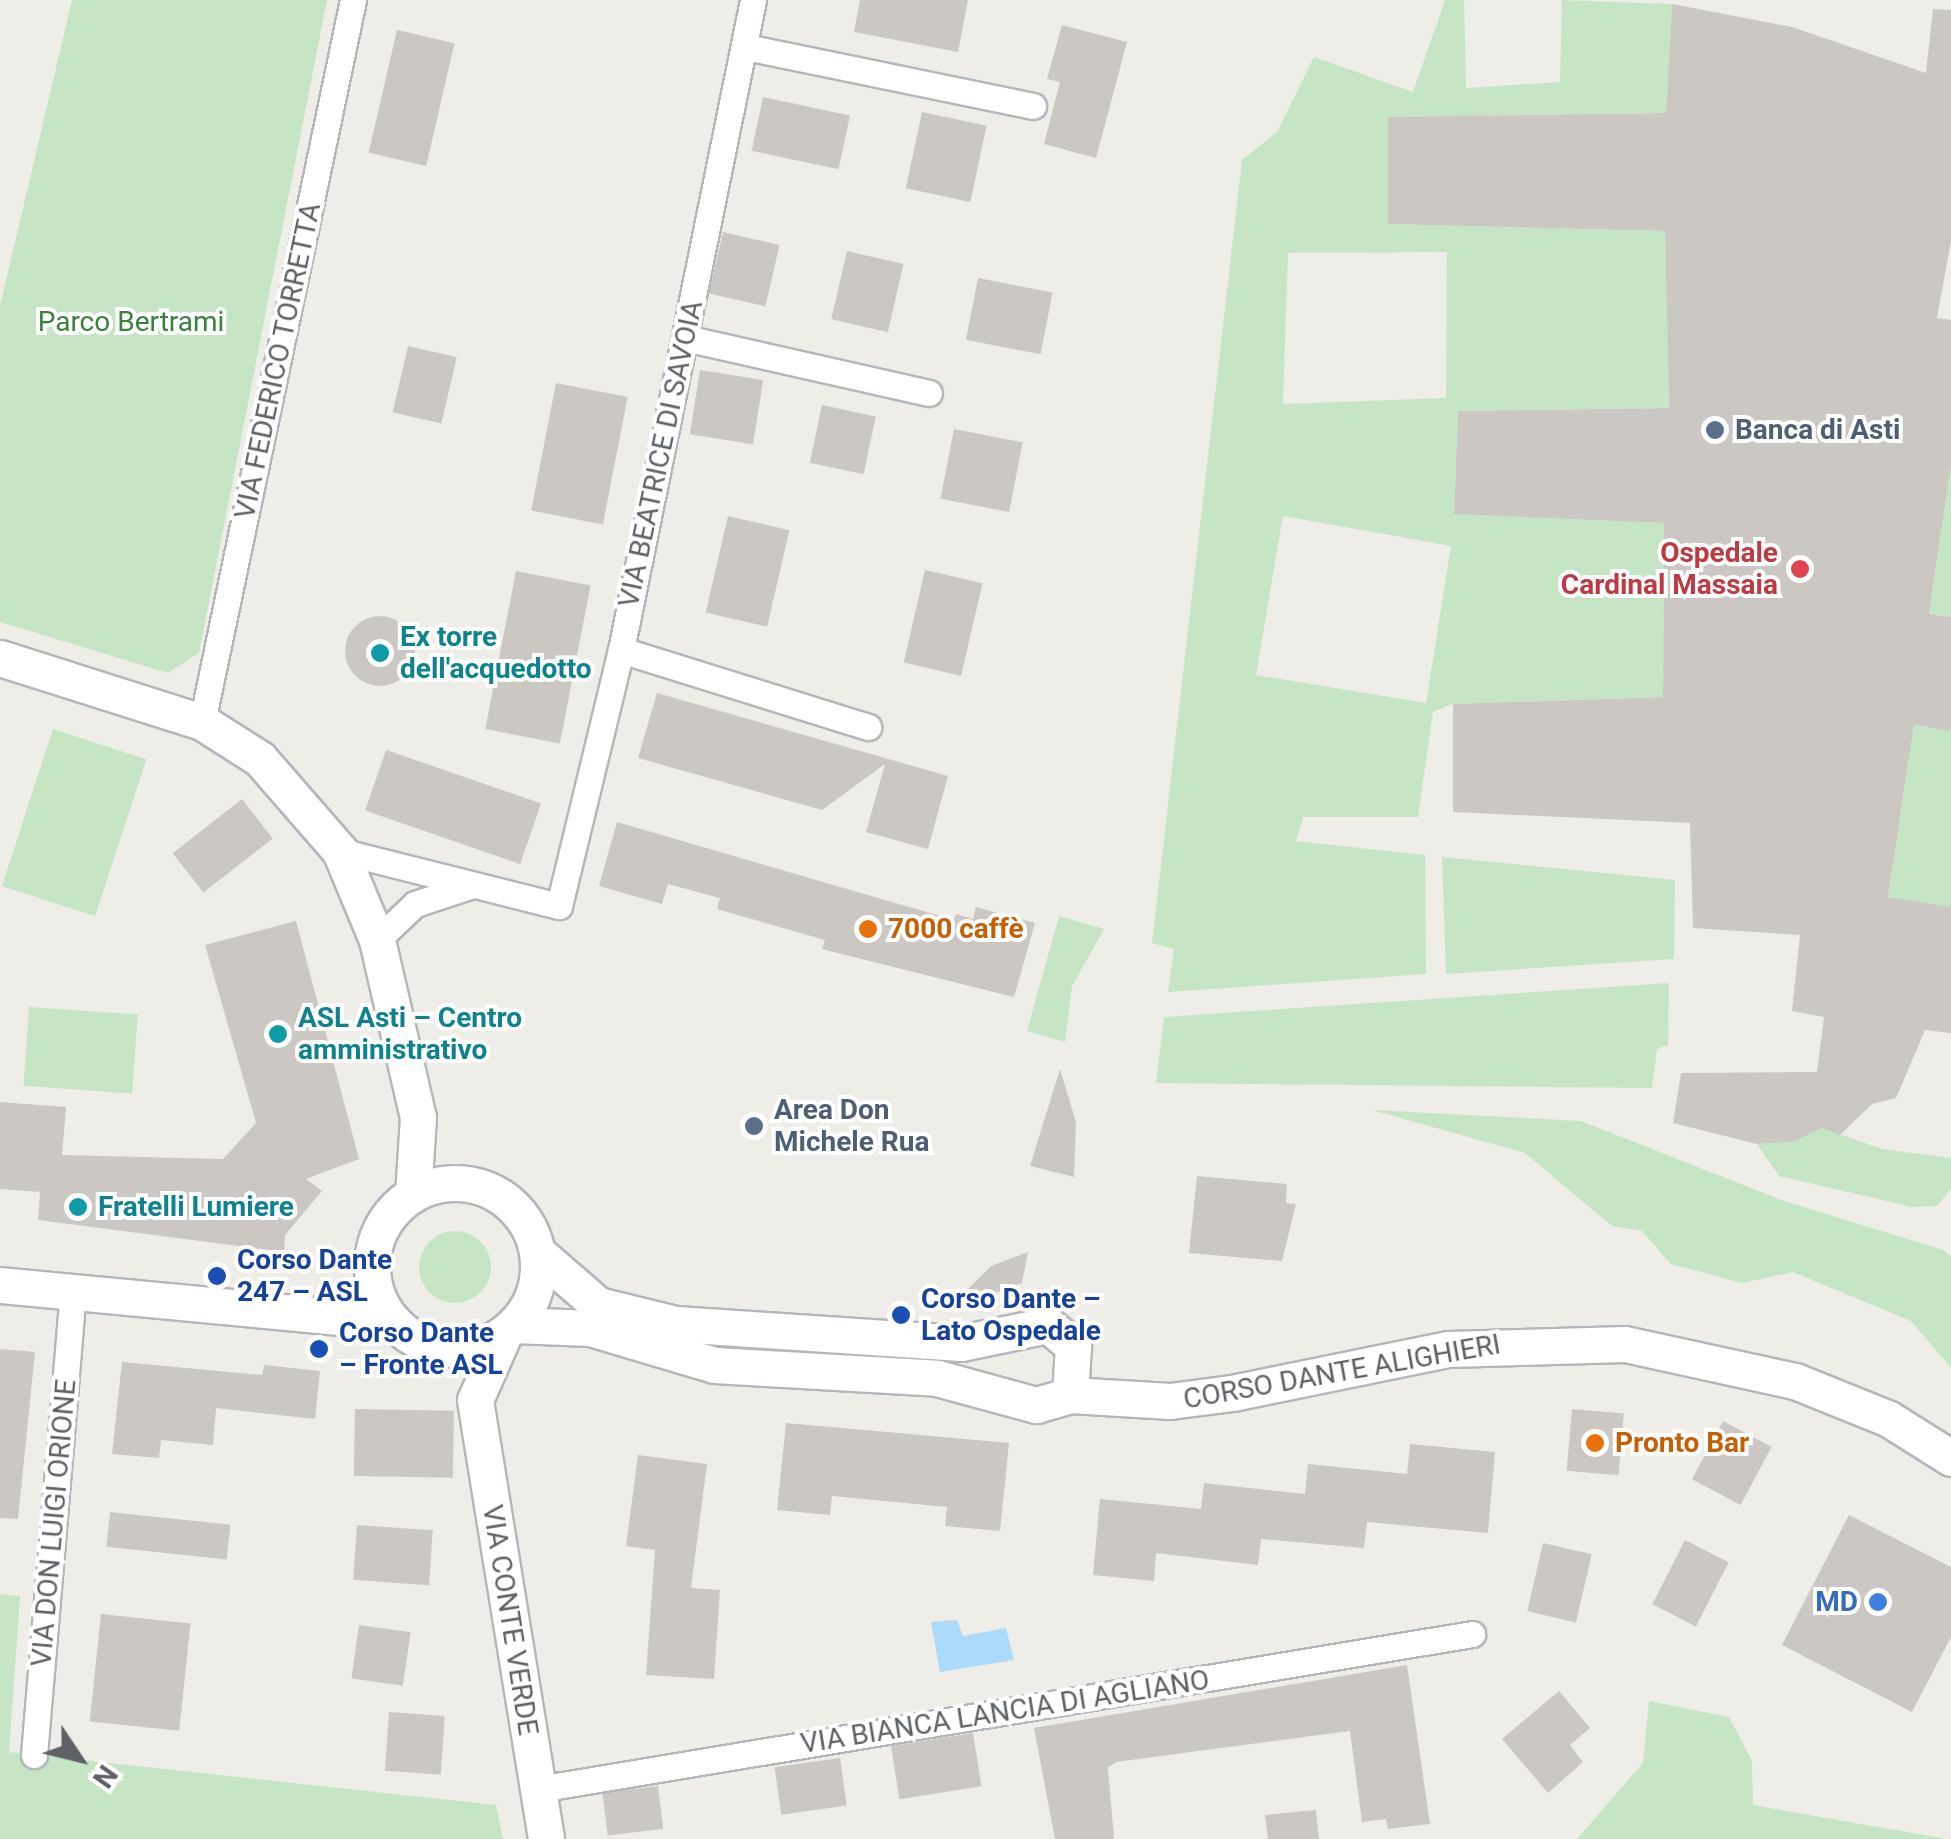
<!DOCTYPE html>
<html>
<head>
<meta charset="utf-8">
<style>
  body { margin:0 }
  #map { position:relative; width:1951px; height:1839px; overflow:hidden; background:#efede7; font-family:Roboto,sans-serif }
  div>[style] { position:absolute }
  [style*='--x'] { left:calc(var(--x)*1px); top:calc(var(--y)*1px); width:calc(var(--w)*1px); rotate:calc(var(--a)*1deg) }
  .green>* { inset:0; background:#c6e5c5; transform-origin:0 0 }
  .round { border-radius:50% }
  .water>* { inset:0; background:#abdafb }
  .building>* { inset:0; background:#cbc8c4; transform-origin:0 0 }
  .roads { filter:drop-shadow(2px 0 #b4b7ba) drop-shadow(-2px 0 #b4b7ba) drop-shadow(0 2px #b4b7ba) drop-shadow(0 -2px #b4b7ba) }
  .street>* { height:25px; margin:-12.5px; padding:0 12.5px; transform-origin:12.5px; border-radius:12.5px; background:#fff }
  .secondary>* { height:35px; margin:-17.5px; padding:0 17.5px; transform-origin:17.5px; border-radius:17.5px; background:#fff }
  .secondary>.ring { margin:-17.5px; padding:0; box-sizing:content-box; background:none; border:35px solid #fff; border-radius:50% }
  .dots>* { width:28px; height:28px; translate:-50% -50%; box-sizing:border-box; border:5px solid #fff; border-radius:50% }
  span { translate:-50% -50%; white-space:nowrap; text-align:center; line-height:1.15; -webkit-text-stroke:8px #fff; paint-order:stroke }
  .park-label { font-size:28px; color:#39823b }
  .street-label { font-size:28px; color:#5e6266 }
  .service-label { font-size:28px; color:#4e5e75; font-weight:700 }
  .left { translate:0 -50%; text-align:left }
  .health-label { font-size:28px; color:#be3a42; font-weight:700 }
  .right { translate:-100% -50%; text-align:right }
  .culture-label { font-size:28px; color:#0d838f; font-weight:700 }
  .food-label { font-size:28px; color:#c56008; font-weight:700 }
  .transit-label { font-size:28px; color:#164399; font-weight:700 }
  .shop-label { font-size:28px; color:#366cbe; font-weight:700 }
  .north { position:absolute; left:30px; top:1709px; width:100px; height:100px; -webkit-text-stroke:8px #fff; paint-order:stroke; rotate:125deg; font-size:28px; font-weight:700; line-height:40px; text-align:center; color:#5e6266 }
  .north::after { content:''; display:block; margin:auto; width:35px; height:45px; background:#5e6266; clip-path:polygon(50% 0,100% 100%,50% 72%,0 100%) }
</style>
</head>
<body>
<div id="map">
  <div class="green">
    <i style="clip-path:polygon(72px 0,327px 0,199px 653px,168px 673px,0 622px,0 306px)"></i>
    <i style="clip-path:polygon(evenodd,1445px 0,1464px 0,1466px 88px,1560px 82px,1562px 0,1672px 4px,1666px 113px,1388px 117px,1389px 224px,1665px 231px,1669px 408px,1458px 411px,1454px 513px,1664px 523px,1663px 697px,1452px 704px,1433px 712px,1418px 817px,1303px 817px,1296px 841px,1425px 855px,1426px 974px,1168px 992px,1174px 949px,1152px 943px,1242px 160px,1277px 132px,1314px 57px,1413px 92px,1445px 0,1447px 252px,1446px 398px,1283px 404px,1288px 253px,1447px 252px,1445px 0,1283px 516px,1451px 546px,1426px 703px,1256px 675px,1283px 516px)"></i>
    <i style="clip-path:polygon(1951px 465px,1951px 617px,1929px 614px)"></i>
    <i style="clip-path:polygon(1914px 725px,1951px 731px,1951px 907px,1888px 897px)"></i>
    <i style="left:53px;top:729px;width:98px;height:165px;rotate:18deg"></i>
    <i style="clip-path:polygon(1442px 857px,1675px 880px,1674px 959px,1446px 974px)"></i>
    <i style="clip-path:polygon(1059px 916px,1104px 929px,1072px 986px,1065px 1042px,1027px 1031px)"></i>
    <i style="clip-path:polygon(1669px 983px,1668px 1045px,1657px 1049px,1652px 1088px,1156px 1083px,1164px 1017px)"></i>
    <i style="left:29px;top:1007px;width:109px;height:79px;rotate:4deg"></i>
    <i style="clip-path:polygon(1372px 1110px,1581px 1121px,1781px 1200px,1943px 1250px,1951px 1256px,1951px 1368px,1911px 1321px,1793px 1272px,1742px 1283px,1671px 1264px,1642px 1231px,1612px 1226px,1525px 1153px)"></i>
    <i style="clip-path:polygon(1822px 1128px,1882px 1149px,1951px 1158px,1951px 1189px,1937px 1206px,1912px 1207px,1779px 1176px,1757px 1144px,1791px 1142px)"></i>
    <i class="round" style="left:419px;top:1231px;width:72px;height:72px"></i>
    <i style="clip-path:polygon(0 1594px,20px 1596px,9px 1752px,496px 1805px,503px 1839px,0 1839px)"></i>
    <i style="clip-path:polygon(1649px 1701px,1729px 1717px,1752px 1761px,1753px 1805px,1947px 1839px,1577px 1839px,1643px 1763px)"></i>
  </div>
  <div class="water">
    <i style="clip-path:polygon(957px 1620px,963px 1636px,1006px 1628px,1014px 1660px,940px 1672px,931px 1622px)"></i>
  </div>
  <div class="building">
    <i style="clip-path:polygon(860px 0,968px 0,958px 52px,854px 32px)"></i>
    <i style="clip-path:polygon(1672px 4px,1792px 27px,1926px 73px,1933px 9px,1951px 10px,1951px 241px,1937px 318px,1951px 320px,1951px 465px,1929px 614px,1951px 617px,1951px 731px,1914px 725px,1888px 897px,1951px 907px,1951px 1033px,1925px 1030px,1896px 1098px,1872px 1104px,1840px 1135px,1822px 1128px,1792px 1142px,1757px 1144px,1673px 1123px,1681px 1073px,1817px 1072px,1824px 1017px,1792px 1011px,1800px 935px,1693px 928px,1690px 823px,1453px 812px,1453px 704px,1663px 697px,1664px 523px,1454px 514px,1458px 411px,1669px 408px,1665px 231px,1388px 224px,1388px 117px,1666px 113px)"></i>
    <i style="clip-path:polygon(1062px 25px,1127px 42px,1096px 158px,1044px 144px,1060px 82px,1047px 79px)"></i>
    <i style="left:397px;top:30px;width:59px;height:126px;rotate:13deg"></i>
    <i style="left:763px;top:97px;width:89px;height:55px;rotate:12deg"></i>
    <i style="left:922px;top:112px;width:66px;height:78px;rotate:12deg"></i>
    <i style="left:723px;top:232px;width:58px;height:63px;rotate:13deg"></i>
    <i style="left:847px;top:251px;width:58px;height:70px;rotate:13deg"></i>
    <i style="left:978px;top:278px;width:76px;height:63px;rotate:11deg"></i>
    <i style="left:408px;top:346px;width:50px;height:68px;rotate:13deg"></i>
    <i style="left:700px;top:370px;width:64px;height:65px;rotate:9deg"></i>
    <i style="left:556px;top:383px;width:73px;height:130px;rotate:11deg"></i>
    <i style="left:822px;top:405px;width:55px;height:59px;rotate:12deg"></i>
    <i style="left:954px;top:429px;width:70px;height:71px;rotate:11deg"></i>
    <i style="left:728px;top:516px;width:63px;height:99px;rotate:13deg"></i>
    <i style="left:925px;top:570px;width:59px;height:95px;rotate:13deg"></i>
    <i style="left:516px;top:571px;width:76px;height:161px;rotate:11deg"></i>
    <i class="round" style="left:345px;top:616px;width:70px;height:70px"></i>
    <i style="clip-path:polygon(657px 693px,948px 776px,928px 849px,866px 832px,885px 764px,822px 810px,638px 758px)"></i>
    <i style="left:386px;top:750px;width:164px;height:64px;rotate:19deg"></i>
    <i style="left:242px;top:799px;width:50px;height:88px;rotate:52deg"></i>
    <i style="clip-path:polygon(617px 822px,954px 920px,956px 914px,973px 919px,976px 907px,1035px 923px,1014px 997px,822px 949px,825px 940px,717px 909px,720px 898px,668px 884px,662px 904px,599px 886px)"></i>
    <i style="clip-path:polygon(296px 921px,359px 1159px,306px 1179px,322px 1191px,285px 1235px,284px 1252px,38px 1220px,40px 1192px,0 1189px,0 1102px,66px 1107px,62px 1155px,223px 1159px,256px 1123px,205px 945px)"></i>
    <i style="clip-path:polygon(1060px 1069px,1076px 1122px,1074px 1177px,1030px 1166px)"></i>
    <i style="clip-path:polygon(1197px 1176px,1287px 1184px,1286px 1203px,1296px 1204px,1282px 1261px,1189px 1253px)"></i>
    <i style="clip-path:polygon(1028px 1252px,1022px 1283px,946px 1311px,991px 1266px)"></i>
    <i style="clip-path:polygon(0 1349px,35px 1352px,18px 1519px,0 1518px)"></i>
    <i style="clip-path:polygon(122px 1362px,262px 1375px,264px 1365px,320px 1371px,315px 1419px,216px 1408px,213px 1445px,161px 1440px,159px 1458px,112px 1454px)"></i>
    <i style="left:355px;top:1409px;width:99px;height:67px;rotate:1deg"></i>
    <i style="left:1572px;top:1409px;width:52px;height:62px;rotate:5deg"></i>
    <i style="left:1723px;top:1421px;width:55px;height:66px;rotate:28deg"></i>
    <i style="clip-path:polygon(786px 1423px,1009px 1443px,1000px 1531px,945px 1526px,947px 1507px,832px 1496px,830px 1515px,777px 1510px)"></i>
    <i style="clip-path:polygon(1410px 1444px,1495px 1452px,1488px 1533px,1367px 1522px,1364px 1548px,1261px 1539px,1258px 1565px,1156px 1553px,1154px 1581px,1093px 1575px,1100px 1499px,1201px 1509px,1204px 1483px,1305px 1494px,1308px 1464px,1407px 1474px)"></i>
    <i style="clip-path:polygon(638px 1455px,707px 1464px,691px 1588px,720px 1590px,714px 1679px,646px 1675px,655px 1550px,626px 1546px)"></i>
    <i style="left:110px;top:1512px;width:121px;height:35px;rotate:6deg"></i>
    <i style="clip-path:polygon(1849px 1515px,1951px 1567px,1951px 1637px,1912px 1712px,1782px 1645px)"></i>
    <i style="left:357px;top:1525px;width:76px;height:55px;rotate:4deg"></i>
    <i style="left:1685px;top:1540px;width:49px;height:72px;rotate:27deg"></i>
    <i style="left:1543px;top:1543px;width:50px;height:70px;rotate:13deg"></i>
    <i style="left:101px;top:1614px;width:90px;height:108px;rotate:6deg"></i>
    <i style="left:359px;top:1625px;width:52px;height:54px;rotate:8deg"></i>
    <i style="clip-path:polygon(1407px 1665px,1430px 1824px,1388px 1829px,1386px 1819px,1362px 1822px,1350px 1731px,1116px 1762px,1108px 1768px,1114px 1839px,1055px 1839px,1034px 1728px)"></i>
    <i style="clip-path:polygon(1559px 1691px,1590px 1728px,1570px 1745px,1583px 1762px,1548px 1793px,1502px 1739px)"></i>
    <i style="left:389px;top:1712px;width:56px;height:59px;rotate:4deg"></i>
    <i style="left:973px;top:1733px;width:54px;height:83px;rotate:81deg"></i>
    <i style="left:840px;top:1758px;width:48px;height:66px;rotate:82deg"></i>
    <i style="left:658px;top:1786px;width:43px;height:56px;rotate:83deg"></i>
    <i style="clip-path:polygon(1316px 1810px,1319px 1839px,1268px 1839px,1265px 1815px)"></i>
  </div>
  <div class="roads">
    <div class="street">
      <i style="--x:746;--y:47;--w:293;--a:11.6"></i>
      <i style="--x:685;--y:338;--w:250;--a:12.7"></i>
      <i style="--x:621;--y:650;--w:259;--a:17.3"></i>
      <i style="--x:202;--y:722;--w:738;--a:-78.19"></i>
      <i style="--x:340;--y:851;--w:226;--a:14.1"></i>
      <i style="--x:559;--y:906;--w:263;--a:-76.4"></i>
      <i style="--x:621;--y:650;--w:663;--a:-78.52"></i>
      <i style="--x:377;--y:940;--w:52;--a:-43.5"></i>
      <i style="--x:415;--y:904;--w:58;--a:-18.1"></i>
      <i style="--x:34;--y:1755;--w:466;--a:-85.2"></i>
      <i style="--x:538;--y:1789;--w:947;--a:-9.42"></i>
    </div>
    <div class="secondary">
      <i style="--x:0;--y:658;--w:212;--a:17.6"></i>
      <i style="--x:202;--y:722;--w:69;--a:32.5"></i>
      <i style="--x:260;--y:759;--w:122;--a:49"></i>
      <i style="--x:340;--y:851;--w:96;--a:67.4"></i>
      <i style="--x:377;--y:940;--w:182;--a:77"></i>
      <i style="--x:418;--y:1117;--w:77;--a:93.7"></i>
      <i class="ring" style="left:372px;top:1183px;width:131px;height:131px"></i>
      <i style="--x:538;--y:1253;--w:79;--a:40.9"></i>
      <i style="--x:598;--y:1305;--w:80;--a:13.7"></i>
      <i style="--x:676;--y:1324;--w:286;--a:3.8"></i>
      <i style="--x:961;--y:1343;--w:89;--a:-11.7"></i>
      <i style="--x:1048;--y:1325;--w:33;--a:40"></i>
      <i style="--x:1073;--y:1346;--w:49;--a:93.5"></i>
      <i style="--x:0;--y:1285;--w:395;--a:5.4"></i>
      <i style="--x:514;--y:1325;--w:76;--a:2.3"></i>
      <i style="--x:590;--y:1328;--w:129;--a:16.6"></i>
      <i style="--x:714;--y:1365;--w:223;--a:3.3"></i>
      <i style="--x:937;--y:1378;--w:103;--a:15.3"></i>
      <i style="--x:1036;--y:1405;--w:35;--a:-16"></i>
      <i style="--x:1070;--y:1395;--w:100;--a:3.4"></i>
      <i style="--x:1170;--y:1401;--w:63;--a:-7.4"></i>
      <i style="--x:1232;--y:1393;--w:221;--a:-11.5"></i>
      <i style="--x:1449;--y:1349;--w:176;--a:-1.6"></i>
      <i style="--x:1625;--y:1344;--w:174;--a:12.3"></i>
      <i style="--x:1795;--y:1381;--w:101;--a:22"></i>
      <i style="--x:1889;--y:1419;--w:73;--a:32.2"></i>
      <i style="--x:504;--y:1334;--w:72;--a:113.7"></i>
      <i style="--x:475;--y:1400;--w:445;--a:80.8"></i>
    </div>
  </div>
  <div class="dots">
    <i style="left:1715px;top:430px;background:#5c6f8a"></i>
    <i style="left:1800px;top:569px;background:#e0444e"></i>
    <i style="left:380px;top:653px;background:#0f9aa8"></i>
    <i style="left:868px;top:929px;background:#e8710a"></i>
    <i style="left:278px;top:1034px;background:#0f9aa8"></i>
    <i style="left:754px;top:1126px;background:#5c6f8a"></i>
    <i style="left:78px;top:1207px;background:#0f9aa8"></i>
    <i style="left:217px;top:1276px;background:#1a4fb4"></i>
    <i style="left:901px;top:1315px;background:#1a4fb4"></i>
    <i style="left:319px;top:1349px;background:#1a4fb4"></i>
    <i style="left:1595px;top:1443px;background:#e8710a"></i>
    <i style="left:1878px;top:1602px;background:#3f7fe0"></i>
  </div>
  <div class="park-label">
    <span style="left:131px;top:322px">Parco Bertrami</span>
  </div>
  <div class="street-label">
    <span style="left:278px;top:361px;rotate:-78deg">VIA FEDERICO TORRETTA</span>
    <span style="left:661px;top:454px;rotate:-78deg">VIA BEATRICE DI SAVOIA</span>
    <span style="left:1342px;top:1372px;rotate:-10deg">CORSO DANTE ALIGHIERI</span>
    <span style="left:54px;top:1523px;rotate:-85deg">VIA DON LUIGI ORIONE</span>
    <span style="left:510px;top:1620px;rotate:81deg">VIA CONTE VERDE</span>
    <span style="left:1005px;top:1712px;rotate:-9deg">VIA BIANCA LANCIA DI AGLIANO</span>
  </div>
  <div class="service-label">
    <span class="left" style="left:1735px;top:430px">Banca di Asti</span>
    <span class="left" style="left:774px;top:1126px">Area Don<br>Michele Rua</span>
  </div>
  <div class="health-label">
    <span class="right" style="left:1778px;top:569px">Ospedale<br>Cardinal Massaia</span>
  </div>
  <div class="culture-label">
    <span class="left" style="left:400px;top:653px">Ex torre<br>dell'acquedotto</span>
    <span class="left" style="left:298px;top:1034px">ASL Asti – Centro<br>amministrativo</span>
    <span class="left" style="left:98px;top:1207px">Fratelli Lumiere</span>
  </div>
  <div class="food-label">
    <span class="left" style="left:888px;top:929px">7000 caffè</span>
    <span class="left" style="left:1615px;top:1443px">Pronto Bar</span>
  </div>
  <div class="transit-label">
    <span class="left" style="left:237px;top:1276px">Corso Dante<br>247 – ASL</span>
    <span class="left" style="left:921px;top:1315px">Corso Dante –<br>Lato Ospedale</span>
    <span class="left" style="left:339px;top:1349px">Corso Dante<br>– Fronte ASL</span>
  </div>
  <div class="shop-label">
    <span class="right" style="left:1858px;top:1602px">MD</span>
  </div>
  <div class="north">N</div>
</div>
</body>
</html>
